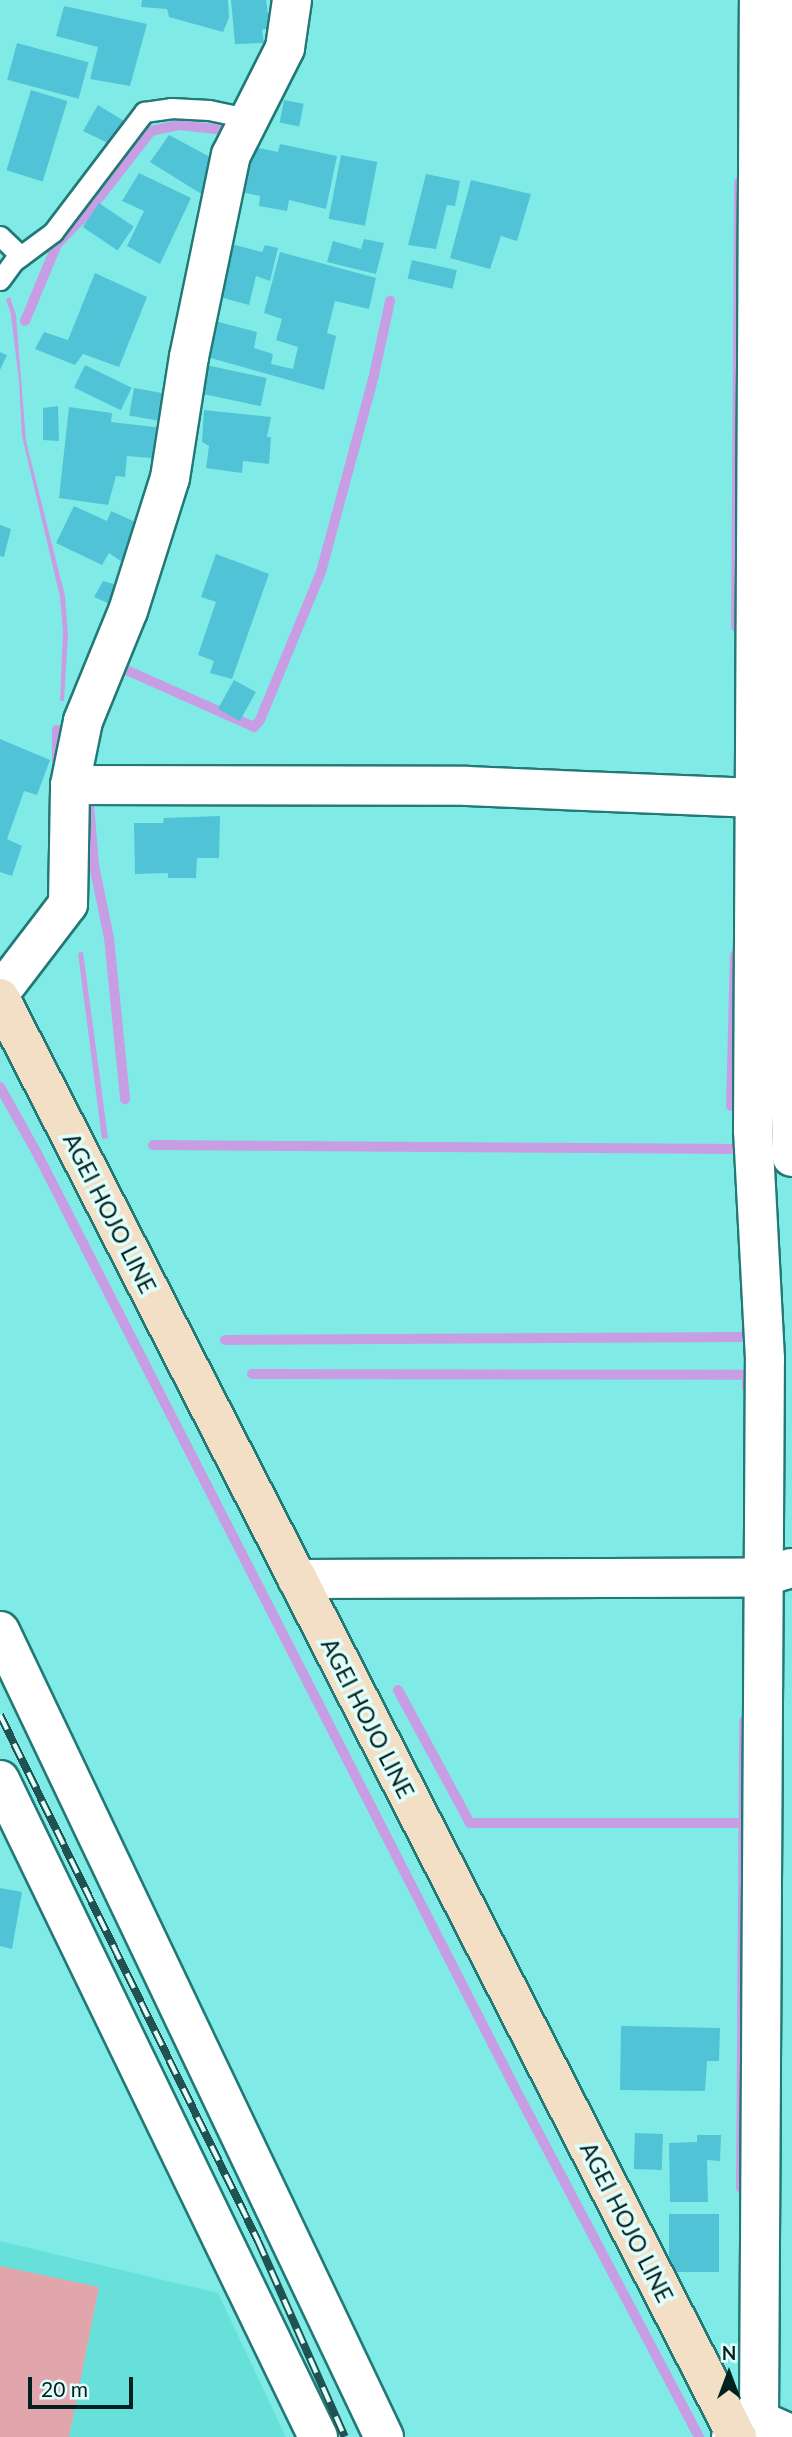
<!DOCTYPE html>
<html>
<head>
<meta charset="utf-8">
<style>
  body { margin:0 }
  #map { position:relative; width:792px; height:2437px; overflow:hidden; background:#80ebe6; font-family:Lato,sans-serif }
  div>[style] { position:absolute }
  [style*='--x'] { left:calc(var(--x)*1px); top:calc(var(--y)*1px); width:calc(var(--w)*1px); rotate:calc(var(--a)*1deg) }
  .built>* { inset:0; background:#68e0da }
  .green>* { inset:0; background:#e1a5ac }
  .water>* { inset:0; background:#c79ee3 }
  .stream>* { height:10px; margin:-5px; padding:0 5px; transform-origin:5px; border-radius:5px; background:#c79ee3 }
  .building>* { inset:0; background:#50c3d7; transform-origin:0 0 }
  .roads { filter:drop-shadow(2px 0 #227976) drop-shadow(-2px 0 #227976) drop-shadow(0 2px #227976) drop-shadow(0 -2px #227976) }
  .lane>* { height:19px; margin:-9.5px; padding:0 9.5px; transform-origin:9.5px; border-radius:9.5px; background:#fff }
  .street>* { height:38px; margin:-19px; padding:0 19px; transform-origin:19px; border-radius:19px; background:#fff }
  .secondary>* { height:38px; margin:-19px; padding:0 19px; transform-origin:19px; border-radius:19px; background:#f2dfc5 }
  .rail>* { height:8px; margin-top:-4px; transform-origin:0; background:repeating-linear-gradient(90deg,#e1fefb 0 16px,#1f5250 0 32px); box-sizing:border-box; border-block:2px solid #1f5250 }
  span { translate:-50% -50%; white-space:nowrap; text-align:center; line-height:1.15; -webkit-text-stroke:7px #e1fefb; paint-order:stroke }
  .street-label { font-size:23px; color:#002120 }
  .north { position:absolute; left:694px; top:2339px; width:70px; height:70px; -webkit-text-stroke:5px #e1fefb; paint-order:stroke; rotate:0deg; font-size:19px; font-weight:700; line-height:28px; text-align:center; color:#002120 }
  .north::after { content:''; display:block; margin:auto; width:24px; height:32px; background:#002120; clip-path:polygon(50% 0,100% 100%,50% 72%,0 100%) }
  .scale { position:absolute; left:28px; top:2377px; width:105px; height:32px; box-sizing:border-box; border:4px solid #002120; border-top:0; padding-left:9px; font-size:21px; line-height:24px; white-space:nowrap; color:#002120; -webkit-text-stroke:5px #e1fefb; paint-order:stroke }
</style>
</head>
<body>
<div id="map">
  <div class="built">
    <i style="clip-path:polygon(0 2241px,218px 2293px,286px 2437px,0 2437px)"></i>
  </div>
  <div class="green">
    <i style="clip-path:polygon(0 2266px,99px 2287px,69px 2437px,0 2437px)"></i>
  </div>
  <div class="water">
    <i style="clip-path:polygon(10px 297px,16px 315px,26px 441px,65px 596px,68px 635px,64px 701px,60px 701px,63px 631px,60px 597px,22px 436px,19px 381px,11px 315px,6px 299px)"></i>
    <i style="clip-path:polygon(83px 952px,108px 1138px,102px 1139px,78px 953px)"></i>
  </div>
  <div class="stream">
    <i style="--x:25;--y:321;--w:83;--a:-67.4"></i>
    <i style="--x:57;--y:244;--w:45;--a:-45.9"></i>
    <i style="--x:88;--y:212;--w:103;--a:-52.1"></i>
    <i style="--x:151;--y:131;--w:29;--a:-12"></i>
    <i style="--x:179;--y:125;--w:46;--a:6.2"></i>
    <i style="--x:736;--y:627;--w:445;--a:-89.6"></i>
    <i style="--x:116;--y:678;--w:12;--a:-48"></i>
    <i style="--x:124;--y:669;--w:142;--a:24"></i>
    <i style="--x:254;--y:727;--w:9;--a:-49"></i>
    <i style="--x:260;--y:720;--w:160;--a:-67.6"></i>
    <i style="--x:321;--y:572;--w:204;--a:-74.9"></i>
    <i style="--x:374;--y:375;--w:76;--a:-77.8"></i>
    <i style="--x:57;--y:730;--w:33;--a:90"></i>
    <i style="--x:89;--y:804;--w:61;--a:85.3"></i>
    <i style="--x:94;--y:865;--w:75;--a:78.4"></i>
    <i style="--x:109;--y:938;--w:162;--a:84.3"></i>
    <i style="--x:0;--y:1087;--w:78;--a:60.8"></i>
    <i style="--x:38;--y:1155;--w:1048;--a:62.92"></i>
    <i style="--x:515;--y:2088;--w:395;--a:62.2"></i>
    <i style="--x:731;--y:1106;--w:151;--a:-88.5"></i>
    <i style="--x:153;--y:1145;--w:592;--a:0.39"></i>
    <i style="--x:745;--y:1149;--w:2;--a:90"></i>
    <i style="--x:225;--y:1340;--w:522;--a:-0.33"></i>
    <i style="--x:747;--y:1337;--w:12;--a:-90"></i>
    <i style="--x:252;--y:1374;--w:495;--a:0.1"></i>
    <i style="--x:747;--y:1375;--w:12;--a:90"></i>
    <i style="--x:398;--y:1690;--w:151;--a:61.6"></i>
    <i style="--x:470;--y:1823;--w:272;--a:0"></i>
    <i style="--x:741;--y:2188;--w:467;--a:-89.6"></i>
  </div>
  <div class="building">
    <i style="clip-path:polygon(142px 0,228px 0,229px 18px,223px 32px,169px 17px,167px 9px,141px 7px)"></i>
    <i style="clip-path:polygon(231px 0,266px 0,270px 28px,262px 30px,264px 43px,235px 44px)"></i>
    <i style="clip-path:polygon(64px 6px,147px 24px,130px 86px,90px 79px,98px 47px,56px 36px)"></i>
    <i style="left:17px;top:43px;width:74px;height:38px;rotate:15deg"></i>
    <i style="left:31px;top:90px;width:38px;height:84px;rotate:17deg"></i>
    <i style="left:284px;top:100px;width:20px;height:23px;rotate:11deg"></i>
    <i style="clip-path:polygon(98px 105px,124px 121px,112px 145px,83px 131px)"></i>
    <i style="clip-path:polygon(169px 135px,223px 164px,203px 195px,150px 162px)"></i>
    <i style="clip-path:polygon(280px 144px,337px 156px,326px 209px,289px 200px,287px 211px,259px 206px,260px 196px,237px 191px,249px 146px,278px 152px)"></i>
    <i style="left:341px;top:155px;width:37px;height:65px;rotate:11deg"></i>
    <i style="clip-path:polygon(139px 173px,191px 198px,160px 264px,127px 246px,144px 211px,122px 201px)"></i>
    <i style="clip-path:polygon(426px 174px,460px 181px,455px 206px,447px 205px,436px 249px,408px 245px)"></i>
    <i style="clip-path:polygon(471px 180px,531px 194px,517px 241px,501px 236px,490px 269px,450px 258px)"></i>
    <i style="left:99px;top:203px;width:42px;height:29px;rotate:34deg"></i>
    <i style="clip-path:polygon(364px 239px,384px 243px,376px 274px,327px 262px,333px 241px,361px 249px)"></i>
    <i style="clip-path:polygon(224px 242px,262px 252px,265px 245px,278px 248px,270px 281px,256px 276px,249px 305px,209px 294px)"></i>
    <i style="clip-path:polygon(280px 252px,376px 278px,369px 309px,335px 301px,327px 333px,336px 336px,324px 390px,200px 355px,207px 319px,257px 332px,254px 348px,273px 354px,271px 364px,293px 369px,298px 347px,276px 340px,282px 319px,264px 313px)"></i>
    <i style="left:412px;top:260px;width:46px;height:19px;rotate:13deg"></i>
    <i style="clip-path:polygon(95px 273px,147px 297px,119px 367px,83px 354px,75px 365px,35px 349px,44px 332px,68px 340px)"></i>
    <i style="clip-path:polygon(0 352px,7px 355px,0 370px)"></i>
    <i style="left:85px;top:365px;width:52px;height:25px;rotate:26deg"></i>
    <i style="left:206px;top:365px;width:62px;height:29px;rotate:12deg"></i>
    <i style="left:134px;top:388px;width:40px;height:28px;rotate:10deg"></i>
    <i style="clip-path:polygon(58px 406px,59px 441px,43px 440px,43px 408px)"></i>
    <i style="clip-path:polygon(69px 407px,112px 413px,111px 422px,163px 428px,163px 459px,127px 456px,125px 477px,116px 476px,108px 505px,59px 498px)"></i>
    <i style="clip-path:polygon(204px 410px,271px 417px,267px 437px,271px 437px,269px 464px,243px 461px,242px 473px,206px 468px,209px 446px,202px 442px)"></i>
    <i style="clip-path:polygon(74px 506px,107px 521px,111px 511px,142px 525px,125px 564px,109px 553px,102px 565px,56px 543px)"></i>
    <i style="clip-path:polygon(0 525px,11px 529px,4px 557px,0 556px)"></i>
    <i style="clip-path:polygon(216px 554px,269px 574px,232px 679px,210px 673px,214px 661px,198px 655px,216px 602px,201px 597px)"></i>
    <i style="clip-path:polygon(103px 581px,125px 587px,117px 607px,94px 597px)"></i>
    <i style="left:234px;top:680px;width:25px;height:33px;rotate:29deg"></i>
    <i style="clip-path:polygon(0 739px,50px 760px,37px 795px,24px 791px,7px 839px,22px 846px,12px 876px,0 872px)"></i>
    <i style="clip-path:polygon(220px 816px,219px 858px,197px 858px,196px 878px,168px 878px,168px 873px,135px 874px,134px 823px,163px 823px,164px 818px)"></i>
    <i style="clip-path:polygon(0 1888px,22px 1892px,12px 1949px,0 1946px)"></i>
    <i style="clip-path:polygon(621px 2026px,720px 2028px,719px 2061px,707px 2061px,705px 2091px,620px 2090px)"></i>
    <i style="left:635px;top:2133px;width:28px;height:36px;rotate:2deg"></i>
    <i style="clip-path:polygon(697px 2135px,721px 2135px,720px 2161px,707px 2160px,708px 2202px,670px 2202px,669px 2143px,697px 2142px)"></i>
    <i style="left:669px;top:2214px;width:50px;height:58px"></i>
  </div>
  <div class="roads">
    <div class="lane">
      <i style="--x:0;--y:236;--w:29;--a:44"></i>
      <i style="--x:0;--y:280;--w:24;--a:-54"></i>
      <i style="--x:14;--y:261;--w:49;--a:-36.6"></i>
      <i style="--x:53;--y:232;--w:151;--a:-52.8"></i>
      <i style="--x:144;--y:112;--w:27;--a:-8"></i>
      <i style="--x:171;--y:108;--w:38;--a:3"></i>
      <i style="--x:209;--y:110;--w:40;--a:12"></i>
    </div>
    <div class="street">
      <i style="--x:792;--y:10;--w:760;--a:90.53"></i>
      <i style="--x:785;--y:770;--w:387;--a:89"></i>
      <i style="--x:70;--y:785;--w:397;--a:0.1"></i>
      <i style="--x:467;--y:786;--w:289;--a:2.4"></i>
      <i style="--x:0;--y:993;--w:112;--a:-52.6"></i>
      <i style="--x:68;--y:904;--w:119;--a:-89"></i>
      <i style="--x:70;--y:785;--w:65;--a:-78.5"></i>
      <i style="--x:83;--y:721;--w:119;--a:-67.8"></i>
      <i style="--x:128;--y:611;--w:139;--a:-72.5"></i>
      <i style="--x:170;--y:478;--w:122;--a:-81.1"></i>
      <i style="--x:189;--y:357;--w:206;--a:-78.3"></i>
      <i style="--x:231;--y:155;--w:120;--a:-63.2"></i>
      <i style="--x:285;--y:48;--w:49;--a:-81.7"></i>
      <i style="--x:297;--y:1579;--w:465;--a:-0.2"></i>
      <i style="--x:762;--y:1577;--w:31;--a:-17"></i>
      <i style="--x:0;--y:1631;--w:893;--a:64.53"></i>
      <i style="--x:0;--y:1780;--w:730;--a:64.17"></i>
      <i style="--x:759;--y:2420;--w:36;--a:24"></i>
      <i style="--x:731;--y:2437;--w:33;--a:-31"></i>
      <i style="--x:759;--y:2420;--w:1061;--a:-89.68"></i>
      <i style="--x:765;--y:1359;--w:229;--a:-93"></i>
      <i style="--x:753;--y:1130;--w:1130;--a:-89.7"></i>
    </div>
    <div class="secondary">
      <i style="--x:0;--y:998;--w:1617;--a:62.88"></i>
    </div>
  </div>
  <div class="rail">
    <i style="--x:0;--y:1715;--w:586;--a:63.87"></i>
    <i style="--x:258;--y:2241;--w:214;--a:66.1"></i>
  </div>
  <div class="street-label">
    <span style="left:110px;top:1213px;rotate:63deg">AGEI HOJO LINE</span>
    <span style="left:368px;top:1718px;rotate:63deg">AGEI HOJO LINE</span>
    <span style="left:627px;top:2222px;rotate:63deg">AGEI HOJO LINE</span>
  </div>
  <div class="north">N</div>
  <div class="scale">20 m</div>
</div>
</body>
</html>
